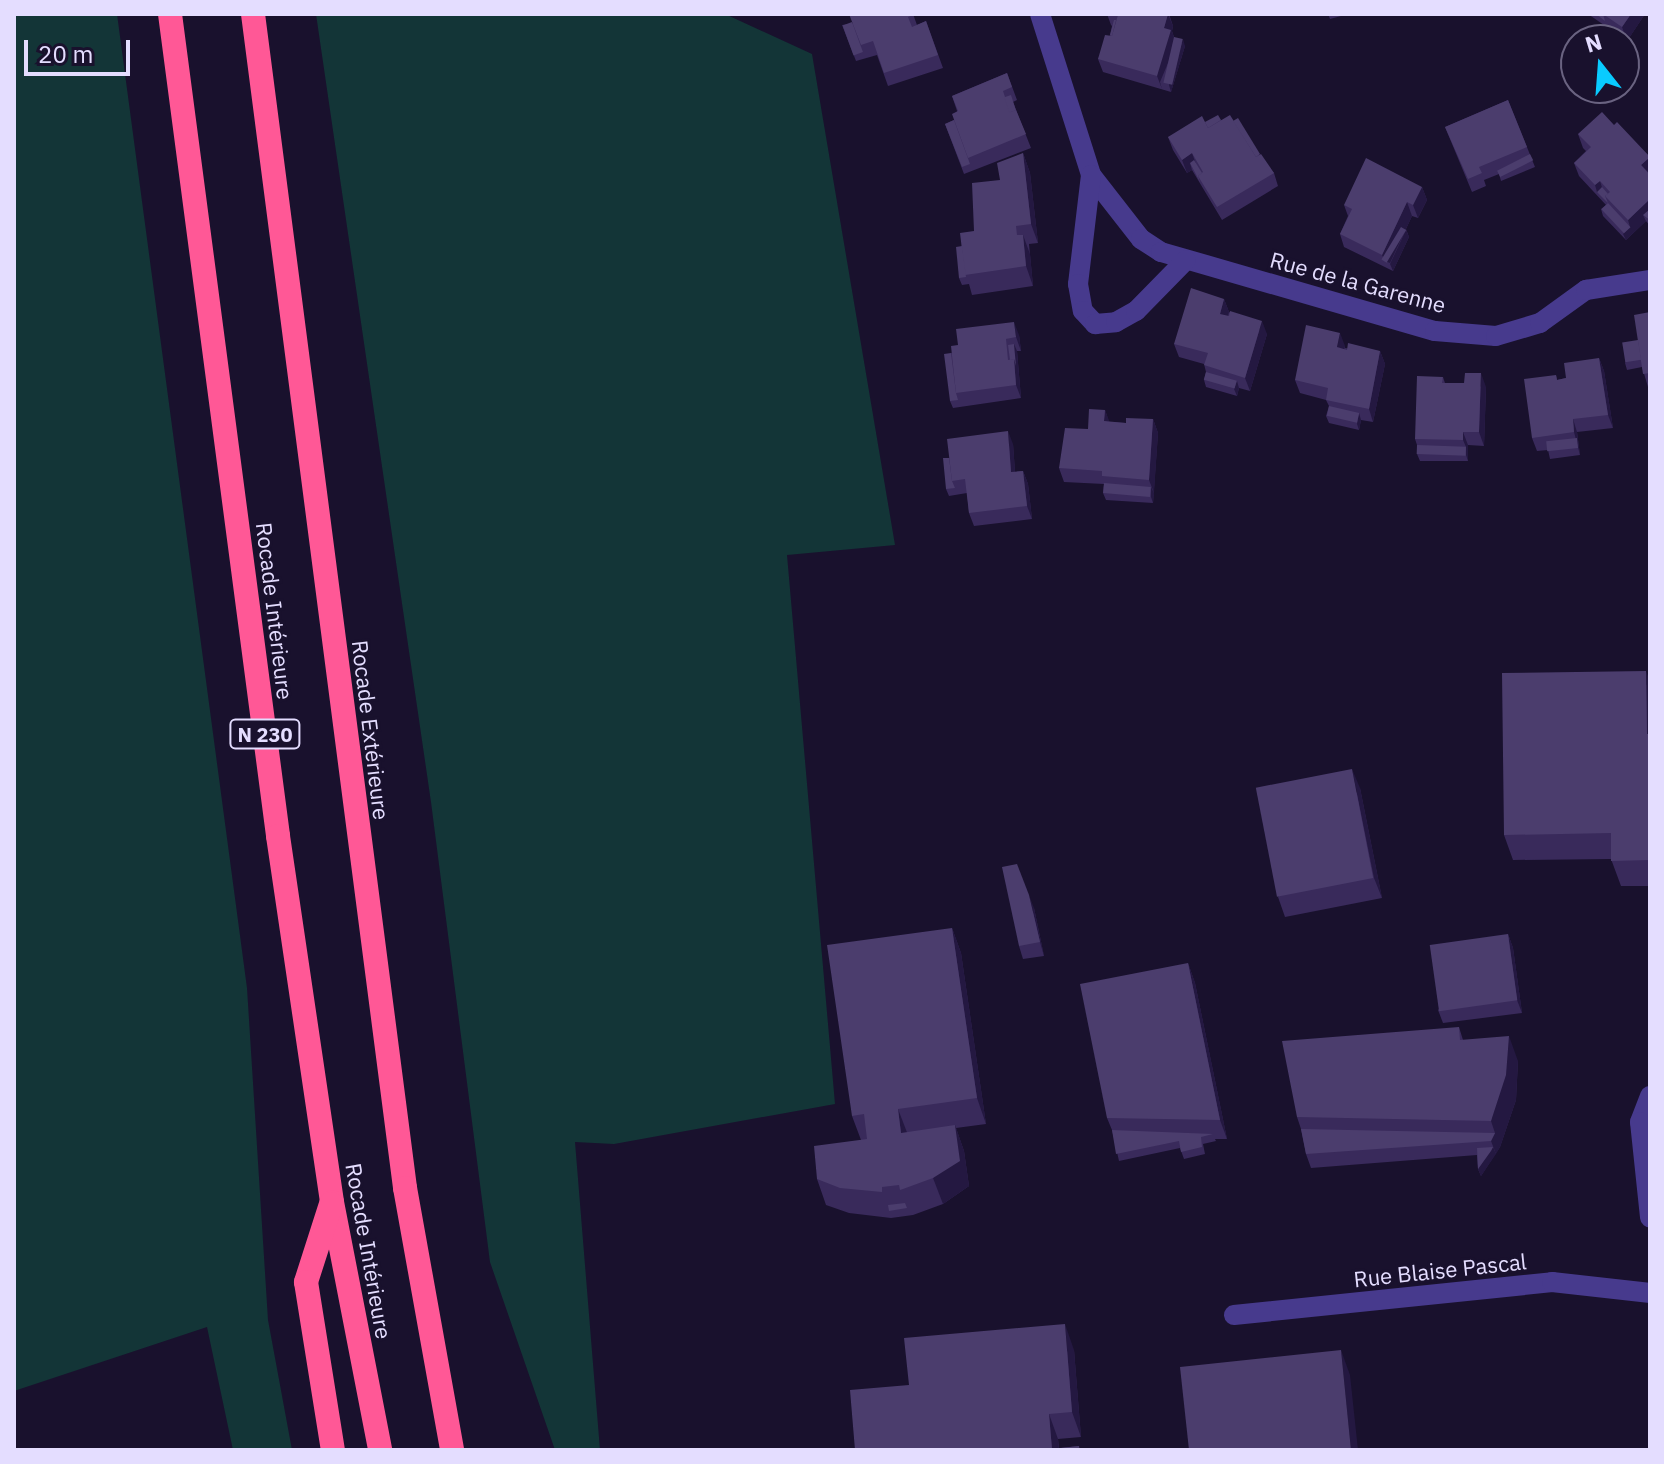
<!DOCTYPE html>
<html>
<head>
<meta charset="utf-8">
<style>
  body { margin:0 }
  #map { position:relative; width:1664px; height:1464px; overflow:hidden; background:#19112d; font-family:"IBM Plex Sans",sans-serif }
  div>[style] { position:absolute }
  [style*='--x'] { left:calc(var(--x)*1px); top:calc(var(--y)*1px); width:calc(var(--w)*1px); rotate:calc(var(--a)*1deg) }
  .green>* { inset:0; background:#133537 }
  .street>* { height:20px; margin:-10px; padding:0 10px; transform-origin:10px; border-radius:10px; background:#473a8d }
  .highway>* { height:24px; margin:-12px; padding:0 12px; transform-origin:12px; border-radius:12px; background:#ff5896 }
  .wall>* { inset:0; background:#392a5b }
  .shaded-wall>* { inset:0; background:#241841 }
  .building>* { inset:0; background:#4b3d6d; transform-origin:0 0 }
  span { translate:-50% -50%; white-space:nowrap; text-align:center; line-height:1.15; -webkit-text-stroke:6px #19112d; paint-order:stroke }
  .shield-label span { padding:2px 6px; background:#19112d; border:2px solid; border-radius:6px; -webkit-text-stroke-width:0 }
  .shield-label { font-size:20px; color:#e4ddff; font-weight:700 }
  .street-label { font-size:22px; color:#e4ddff }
  .frame { position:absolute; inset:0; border:16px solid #e4ddff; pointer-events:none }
  .north { position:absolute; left:1560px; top:24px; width:80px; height:80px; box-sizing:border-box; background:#19112d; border:2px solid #6a6381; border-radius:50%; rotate:343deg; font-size:22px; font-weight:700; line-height:32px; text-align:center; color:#e4ddff }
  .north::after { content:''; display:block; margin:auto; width:28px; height:36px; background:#09cbff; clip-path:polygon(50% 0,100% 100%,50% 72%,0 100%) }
  .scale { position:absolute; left:24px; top:40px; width:106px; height:36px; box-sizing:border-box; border:4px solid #e4ddff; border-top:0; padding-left:10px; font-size:24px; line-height:28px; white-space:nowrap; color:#e4ddff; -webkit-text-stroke:6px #19112d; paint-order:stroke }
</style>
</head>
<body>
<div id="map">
  <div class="green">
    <i style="clip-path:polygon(14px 14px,117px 14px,247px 988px,268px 1320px,292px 1450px,233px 1450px,207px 1327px,14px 1391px)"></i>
    <i style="clip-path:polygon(316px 14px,725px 14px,812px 54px,895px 545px,787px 555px,835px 1104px,614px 1144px,575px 1142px,600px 1450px,555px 1450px,490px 1262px,431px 802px)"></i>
  </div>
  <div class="street">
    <i style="--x:1040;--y:14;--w:169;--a:72.4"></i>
    <i style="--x:1091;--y:175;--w:81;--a:52"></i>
    <i style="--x:1141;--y:239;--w:24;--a:33"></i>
    <i style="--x:1161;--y:252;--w:285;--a:16.1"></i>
    <i style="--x:1435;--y:331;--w:61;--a:4.7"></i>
    <i style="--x:1496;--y:336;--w:46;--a:-16.5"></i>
    <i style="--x:1540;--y:323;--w:57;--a:-35.7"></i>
    <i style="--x:1586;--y:290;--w:65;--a:-8.9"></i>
    <i style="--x:1091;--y:175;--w:110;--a:96.8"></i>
    <i style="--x:1078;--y:284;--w:27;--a:80"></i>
    <i style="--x:1083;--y:311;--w:18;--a:47"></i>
    <i style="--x:1095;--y:324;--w:21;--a:-5"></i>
    <i style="--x:1116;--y:322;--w:23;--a:-29"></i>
    <i style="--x:1136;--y:311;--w:71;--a:-45.6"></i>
    <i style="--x:1650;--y:1096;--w:28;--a:111"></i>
    <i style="--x:1640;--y:1122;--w:96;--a:84"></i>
    <i style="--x:1234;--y:1315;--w:320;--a:-5.9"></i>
    <i style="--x:1552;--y:1282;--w:99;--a:6.4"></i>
  </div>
  <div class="highway">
    <i style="--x:170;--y:14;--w:829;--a:82.51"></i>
    <i style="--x:278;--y:836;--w:370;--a:81.6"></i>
    <i style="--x:332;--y:1202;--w:253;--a:79"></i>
    <i style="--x:253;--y:14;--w:1184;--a:82.62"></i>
    <i style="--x:405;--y:1188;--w:266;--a:79.8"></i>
    <i style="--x:331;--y:1204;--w:82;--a:107.8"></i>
    <i style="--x:306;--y:1282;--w:170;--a:80.9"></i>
  </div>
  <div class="wall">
    <i style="clip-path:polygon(913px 14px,917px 25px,926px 21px,943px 68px,888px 86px,877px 55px,856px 61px,842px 25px)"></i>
    <i style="clip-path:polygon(1107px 14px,1169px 14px,1173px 26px,1172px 31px,1174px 37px,1185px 46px,1171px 92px,1103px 72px,1098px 59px,1110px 35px,1112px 26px,1111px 25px)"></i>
    <i style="clip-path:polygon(1328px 14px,1340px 14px,1341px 16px,1330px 19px)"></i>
    <i style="clip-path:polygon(1588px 14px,1645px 14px,1627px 41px)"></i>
    <i style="clip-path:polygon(1007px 73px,1017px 100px,1013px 102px,1031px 148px,964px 174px,945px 124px,954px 120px,957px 111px,952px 96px)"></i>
    <i style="clip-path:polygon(1508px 100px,1535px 167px,1501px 181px,1499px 174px,1484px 180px,1486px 186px,1472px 192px,1445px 127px)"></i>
    <i style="clip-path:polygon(1221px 120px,1233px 121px,1274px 173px,1278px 186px,1222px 220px,1192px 170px,1187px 173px,1173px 150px,1168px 137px,1205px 122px)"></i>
    <i style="clip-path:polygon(1614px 125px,1650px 157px,1650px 226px,1646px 221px,1626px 240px,1603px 216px,1601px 209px,1606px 205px,1579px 176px,1574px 163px,1586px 151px,1583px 148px,1578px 134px)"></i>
    <i style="clip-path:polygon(1023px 153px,1030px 173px,1038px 243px,1029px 244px,1033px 286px,972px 295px,969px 284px,962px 285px,959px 278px,962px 246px,974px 231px,1000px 180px)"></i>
    <i style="clip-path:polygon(1422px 187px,1427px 200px,1418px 218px,1412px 216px,1406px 229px,1409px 237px,1393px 271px,1344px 247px,1340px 234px,1348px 216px,1344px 205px)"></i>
    <i style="clip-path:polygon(1224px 299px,1229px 312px,1267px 334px,1250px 391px,1239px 388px,1237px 396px,1206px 387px,1204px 380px,1206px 372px,1204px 364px,1179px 357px,1174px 344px)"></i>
    <i style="clip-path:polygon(1650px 312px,1650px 387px,1648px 387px,1642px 367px,1627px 370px,1625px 363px,1638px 340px)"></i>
    <i style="clip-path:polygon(1019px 335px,1021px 351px,1017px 351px,1021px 398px,953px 408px,950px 401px,951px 353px)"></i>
    <i style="clip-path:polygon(1345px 346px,1345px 348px,1380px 351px,1385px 364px,1373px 422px,1361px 420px,1359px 430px,1329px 423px,1326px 416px,1329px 406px,1326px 400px,1300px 393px,1295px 380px)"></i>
    <i style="clip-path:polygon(1599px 358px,1604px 371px,1613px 428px,1577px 432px,1580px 455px,1550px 459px,1548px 450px,1537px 451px,1532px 438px,1556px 375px,1557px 380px,1566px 378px)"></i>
    <i style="clip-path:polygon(1443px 377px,1445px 383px,1486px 387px,1484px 446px,1468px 445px,1468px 461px,1420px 461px,1417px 454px,1417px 445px,1415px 439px)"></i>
    <i style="clip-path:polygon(1105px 410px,1109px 422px,1126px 423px,1153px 419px,1158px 433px,1153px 503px,1106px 500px,1103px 493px,1104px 484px,1064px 482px,1059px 468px)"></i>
    <i style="clip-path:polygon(1013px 444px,1015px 472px,1023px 471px,1028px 484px,1032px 519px,974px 526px,969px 513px,967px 493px,949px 496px,946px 489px,949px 458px)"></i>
    <i style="clip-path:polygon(1650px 681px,1650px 886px,1621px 886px,1611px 859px,1513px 860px,1504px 835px)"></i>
    <i style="clip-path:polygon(1360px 788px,1382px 898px,1285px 917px,1278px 897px)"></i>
    <i style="clip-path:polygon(1034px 908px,1044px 956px,1023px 959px,1019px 946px)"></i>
    <i style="clip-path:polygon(952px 928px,961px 953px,986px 1124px,956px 1128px,964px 1151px,969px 1186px,943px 1204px,913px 1215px,891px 1218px,849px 1213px,826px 1205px,817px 1179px,861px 1140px,852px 1116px)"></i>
    <i style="clip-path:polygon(1508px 934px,1513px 948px,1522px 1013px,1443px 1023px,1438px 1010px)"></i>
    <i style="clip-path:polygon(1188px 963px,1195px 983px,1227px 1139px,1215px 1139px,1216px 1141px,1203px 1144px,1205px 1154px,1184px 1159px,1180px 1148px,1119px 1161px,1112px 1130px,1107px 1118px)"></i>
    <i style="clip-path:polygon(1459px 1027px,1463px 1040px,1518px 1061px,1516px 1100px,1500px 1147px,1481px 1176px,1478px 1169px,1477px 1155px,1311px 1168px,1306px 1154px,1301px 1129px,1297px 1117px)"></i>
    <i style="clip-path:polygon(1074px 1350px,1081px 1437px,1058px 1439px,1059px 1448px,1079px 1446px,1080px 1450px,855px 1450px,909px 1385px)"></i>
  </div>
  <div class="shaded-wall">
    <i style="clip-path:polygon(1168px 14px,1173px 26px,1172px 31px,1176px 44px,1160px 82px,1162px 89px,1157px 76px,1164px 28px)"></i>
    <i style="clip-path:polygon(1631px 14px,1645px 14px,1627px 41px,1622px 27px)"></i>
    <i style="clip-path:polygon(1183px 39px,1185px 46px,1171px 92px,1169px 85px)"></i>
    <i style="clip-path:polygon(1023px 153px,1030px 173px,1038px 243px,1031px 224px)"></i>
    <i style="clip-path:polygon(1192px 153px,1197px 167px,1190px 163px,1192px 170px,1187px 173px,1182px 160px)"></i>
    <i style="clip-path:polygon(1650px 157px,1650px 174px,1641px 165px)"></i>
    <i style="clip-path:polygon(1600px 181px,1604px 194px,1597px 192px,1595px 185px)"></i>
    <i style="clip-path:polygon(1422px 187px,1427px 200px,1418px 218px,1413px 205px)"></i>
    <i style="clip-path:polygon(1650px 199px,1650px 226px,1648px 219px,1643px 215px,1646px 221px,1626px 240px,1623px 234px,1630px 227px,1628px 220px)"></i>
    <i style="clip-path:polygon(1407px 202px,1412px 216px,1390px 263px,1385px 261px,1382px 255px)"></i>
    <i style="clip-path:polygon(1406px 230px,1409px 237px,1393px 271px,1390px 264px)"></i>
    <i style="clip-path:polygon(1023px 235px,1030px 254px,1033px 286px,1026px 266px)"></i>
    <i style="clip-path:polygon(1224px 299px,1229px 312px,1225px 328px,1220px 314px)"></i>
    <i style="clip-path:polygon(1262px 321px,1267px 334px,1250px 391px,1245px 378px)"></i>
    <i style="clip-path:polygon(1014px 322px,1019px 335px,1021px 351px,1016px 337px)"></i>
    <i style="clip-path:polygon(1340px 333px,1345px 346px,1343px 355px,1337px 347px)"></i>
    <i style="clip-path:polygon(1014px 344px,1017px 351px,1021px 398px,1016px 385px,1014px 359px)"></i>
    <i style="clip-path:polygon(1380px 351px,1385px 364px,1373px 422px,1369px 409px)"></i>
    <i style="clip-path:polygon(1599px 358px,1604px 371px,1613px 428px,1608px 415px)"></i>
    <i style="clip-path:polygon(1481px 373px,1486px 387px,1484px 446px,1479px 432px)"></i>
    <i style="clip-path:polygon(1237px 381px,1239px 388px,1237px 396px,1234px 389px)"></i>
    <i style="clip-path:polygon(1105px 410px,1110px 423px,1104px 421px)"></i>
    <i style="clip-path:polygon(1359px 413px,1361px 420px,1359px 430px,1357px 424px)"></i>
    <i style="clip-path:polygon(1153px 419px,1158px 433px,1154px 493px,1149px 480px)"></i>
    <i style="clip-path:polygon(1573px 419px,1577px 432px,1580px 455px,1574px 432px)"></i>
    <i style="clip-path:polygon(1008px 431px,1013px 444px,1016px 485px,1011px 472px)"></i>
    <i style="clip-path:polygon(1463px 432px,1468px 445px,1468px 461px,1466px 455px,1466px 447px,1463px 440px)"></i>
    <i style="clip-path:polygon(1023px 471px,1028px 484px,1032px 519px,1027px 506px)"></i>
    <i style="clip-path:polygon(1151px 487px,1154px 493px,1153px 503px,1151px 497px)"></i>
    <i style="clip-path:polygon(1646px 671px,1650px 681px,1650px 741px,1647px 734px)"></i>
    <i style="clip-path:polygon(1352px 769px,1360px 788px,1382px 898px,1374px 878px)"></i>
    <i style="clip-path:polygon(1029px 895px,1034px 908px,1044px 956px,1040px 942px)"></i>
    <i style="clip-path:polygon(952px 928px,961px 953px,986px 1124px,977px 1098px)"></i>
    <i style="clip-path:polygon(1508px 934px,1513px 948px,1522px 1013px,1517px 1000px)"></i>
    <i style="clip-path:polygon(1188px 963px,1195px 983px,1227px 1139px,1220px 1120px)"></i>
    <i style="clip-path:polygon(1509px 1036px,1518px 1061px,1516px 1100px,1500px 1147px,1496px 1154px,1491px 1141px,1495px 1133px,1491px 1121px)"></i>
    <i style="clip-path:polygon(898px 1109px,908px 1135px,901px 1133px)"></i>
    <i style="clip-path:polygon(955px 1125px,964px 1151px,969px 1186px,943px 1204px,933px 1178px)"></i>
    <i style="clip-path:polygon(1493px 1147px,1496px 1154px,1481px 1176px,1478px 1169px)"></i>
    <i style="clip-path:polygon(1065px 1324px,1074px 1350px,1081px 1437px,1072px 1412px)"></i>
    <i style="clip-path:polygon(1341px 1350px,1350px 1375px,1358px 1450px,1351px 1450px)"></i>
    <i style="clip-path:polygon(1049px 1414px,1058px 1439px,1059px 1450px,1052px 1450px)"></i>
  </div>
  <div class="building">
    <i style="clip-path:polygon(849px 14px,913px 14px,913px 15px,908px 17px,912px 27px,926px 21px,938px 55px,884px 73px,873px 41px,861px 45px)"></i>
    <i style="clip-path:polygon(1115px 14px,1168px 14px,1164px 28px,1171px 30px,1157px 76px,1098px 59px,1105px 35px,1112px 36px,1118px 15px)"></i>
    <i style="clip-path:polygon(1596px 14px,1603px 14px,1605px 21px)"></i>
    <i style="clip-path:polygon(1603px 14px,1631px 14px,1622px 27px)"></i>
    <i style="clip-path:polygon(1114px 20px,1116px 20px,1112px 36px,1110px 35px)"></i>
    <i style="left:852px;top:22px;width:32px;height:10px;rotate:70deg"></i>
    <i style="left:1174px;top:37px;width:9px;height:47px;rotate:13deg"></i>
    <i style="clip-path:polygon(1007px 73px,1012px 87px,1003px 91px,1010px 112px,1016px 110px,1026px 134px,968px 158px,952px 114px,958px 111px,952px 96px)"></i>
    <i style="left:1011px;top:95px;width:16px;height:7px;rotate:72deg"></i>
    <i style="clip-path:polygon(1508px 100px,1527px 147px,1479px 167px,1482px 173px,1468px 179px,1445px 127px)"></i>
    <i style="clip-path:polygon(1602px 112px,1614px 125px,1617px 122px,1650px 157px,1641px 165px,1650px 175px,1650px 199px,1628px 220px,1605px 196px,1610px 192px,1600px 181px,1595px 185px,1574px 163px,1591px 147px,1578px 134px)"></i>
    <i style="clip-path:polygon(1218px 115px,1221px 120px,1208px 128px,1205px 122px)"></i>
    <i style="clip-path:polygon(1230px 115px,1256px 157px,1261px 154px,1274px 173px,1217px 207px,1198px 176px,1203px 172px,1192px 153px,1182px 160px,1168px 137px,1202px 116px,1208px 128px)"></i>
    <i style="clip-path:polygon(1238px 118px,1260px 154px,1256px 157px,1233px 121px)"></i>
    <i style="clip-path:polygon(954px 120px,970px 164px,962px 167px,945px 124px)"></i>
    <i style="clip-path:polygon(1023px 153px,1031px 224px,1016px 226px,1017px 235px,1023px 235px,1026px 266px,965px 275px,960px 233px,974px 231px,972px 183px,1000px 180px,997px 163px)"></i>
    <i style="left:1530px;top:154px;width:7px;height:37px;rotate:63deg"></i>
    <i style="clip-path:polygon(1366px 158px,1422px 187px,1413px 205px,1407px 202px,1382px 255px,1340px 234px,1352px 209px,1344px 205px)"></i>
    <i style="clip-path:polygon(1194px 160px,1202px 173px,1198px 176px,1200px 182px,1190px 163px)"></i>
    <i style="clip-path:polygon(1602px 187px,1608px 194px,1605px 196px,1608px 203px,1597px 192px)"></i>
    <i style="left:1608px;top:203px;width:33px;height:9px;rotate:47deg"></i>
    <i style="clip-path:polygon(1650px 209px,1650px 217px,1648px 219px,1643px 215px)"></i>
    <i style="left:1401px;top:227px;width:6px;height:38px;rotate:31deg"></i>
    <i style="clip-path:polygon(962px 246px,966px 277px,959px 278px,956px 247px)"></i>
    <i style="clip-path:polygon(1191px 288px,1224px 299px,1220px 314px,1229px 316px,1230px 311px,1262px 321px,1245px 378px,1204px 365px,1208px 353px,1174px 344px)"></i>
    <i style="clip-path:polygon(1650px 312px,1650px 373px,1643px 374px,1634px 315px)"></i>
    <i style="clip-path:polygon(1014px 322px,1016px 337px,1006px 339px,1008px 360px,1014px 359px,1016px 385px,956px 393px,951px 346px,958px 345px,956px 329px)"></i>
    <i style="clip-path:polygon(1306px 325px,1340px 333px,1337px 347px,1347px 350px,1348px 343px,1380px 351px,1369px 409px,1326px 400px,1328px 388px,1295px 380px)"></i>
    <i style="left:1638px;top:340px;width:20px;height:16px;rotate:81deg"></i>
    <i style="clip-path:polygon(1014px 344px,1016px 366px,1014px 359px,1010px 360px,1008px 345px)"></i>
    <i style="clip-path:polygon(951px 353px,956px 393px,958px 400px,950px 401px,944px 354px)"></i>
    <i style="clip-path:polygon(1599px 358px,1608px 415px,1573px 419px,1574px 432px,1532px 438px,1524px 379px,1556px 375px,1557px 380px,1566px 378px,1564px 363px)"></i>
    <i style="left:1206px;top:372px;width:32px;height:8px;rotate:16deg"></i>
    <i style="clip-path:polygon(1465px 373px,1481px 373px,1479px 432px,1463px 432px,1463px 440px,1415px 439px,1417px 376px,1443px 377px,1442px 383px,1464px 383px)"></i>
    <i style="left:1329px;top:406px;width:31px;height:10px;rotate:13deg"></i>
    <i style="clip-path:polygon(1089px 409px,1105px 410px,1104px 421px,1126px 423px,1126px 418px,1153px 419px,1149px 480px,1102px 476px,1102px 471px,1059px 468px,1065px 428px,1088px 429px)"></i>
    <i style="clip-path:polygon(1008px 431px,1011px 472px,1023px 471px,1027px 506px,969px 513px,965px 479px,952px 481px,947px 439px)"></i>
    <i style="left:1577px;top:438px;width:10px;height:31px;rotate:84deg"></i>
    <i style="left:1417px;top:445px;width:49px;height:9px;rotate:2deg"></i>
    <i style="clip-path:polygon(943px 458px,949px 458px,952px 481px,955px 488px,946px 489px)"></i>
    <i style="left:1104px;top:483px;width:47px;height:10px;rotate:5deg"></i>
    <i style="clip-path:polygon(1646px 671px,1647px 734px,1650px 734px,1650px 860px,1611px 861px,1611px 833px,1504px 835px,1502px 673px)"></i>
    <i style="left:1352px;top:769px;width:111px;height:98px;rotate:79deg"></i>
    <i style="clip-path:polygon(1017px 864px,1029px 895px,1040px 942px,1019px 946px,1002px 867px)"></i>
    <i style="clip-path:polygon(952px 928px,977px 1098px,898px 1109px,901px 1133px,955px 1125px,960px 1161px,933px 1178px,903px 1189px,900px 1190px,899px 1185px,882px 1187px,882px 1192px,840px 1188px,817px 1179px,814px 1146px,867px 1139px,864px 1114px,852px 1116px,827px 945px)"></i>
    <i style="left:1508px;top:934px;width:67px;height:79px;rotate:82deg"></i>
    <i style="clip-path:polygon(1188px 963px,1220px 1120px,1107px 1118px,1080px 984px)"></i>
    <i style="clip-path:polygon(1459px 1027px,1460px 1040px,1509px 1036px,1506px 1075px,1491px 1121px,1297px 1117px,1282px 1041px)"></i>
    <i style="clip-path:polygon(1301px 1129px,1495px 1133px,1491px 1141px,1306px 1154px)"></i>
    <i style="clip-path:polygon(1112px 1130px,1213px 1134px,1201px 1137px,1202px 1147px,1181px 1152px,1179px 1141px,1116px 1154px)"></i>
    <i style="clip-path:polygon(1493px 1147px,1491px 1151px,1478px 1169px,1477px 1148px)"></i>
    <i style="clip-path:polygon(905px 1203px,907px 1208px,889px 1211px,888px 1205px)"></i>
    <i style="clip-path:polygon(1065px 1324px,1072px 1412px,1049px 1414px,1052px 1449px,1079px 1446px,1079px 1450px,855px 1450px,850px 1390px,909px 1385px,904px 1338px)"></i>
    <i style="clip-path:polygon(1341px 1350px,1351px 1450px,1189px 1450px,1180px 1367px)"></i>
  </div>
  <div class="shield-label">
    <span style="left:265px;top:734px">N 230</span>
  </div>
  <div class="street-label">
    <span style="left:1358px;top:282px;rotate:15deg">Rue de la Garenne</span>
    <span style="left:275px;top:611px;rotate:83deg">Rocade Intérieure</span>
    <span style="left:371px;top:730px;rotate:83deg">Rocade Extérieure</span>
    <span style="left:369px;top:1251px;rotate:80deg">Rocade Intérieure</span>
    <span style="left:1440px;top:1270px;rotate:-6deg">Rue Blaise Pascal</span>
  </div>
  <div class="frame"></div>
  <div class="north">N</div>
  <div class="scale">20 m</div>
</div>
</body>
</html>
